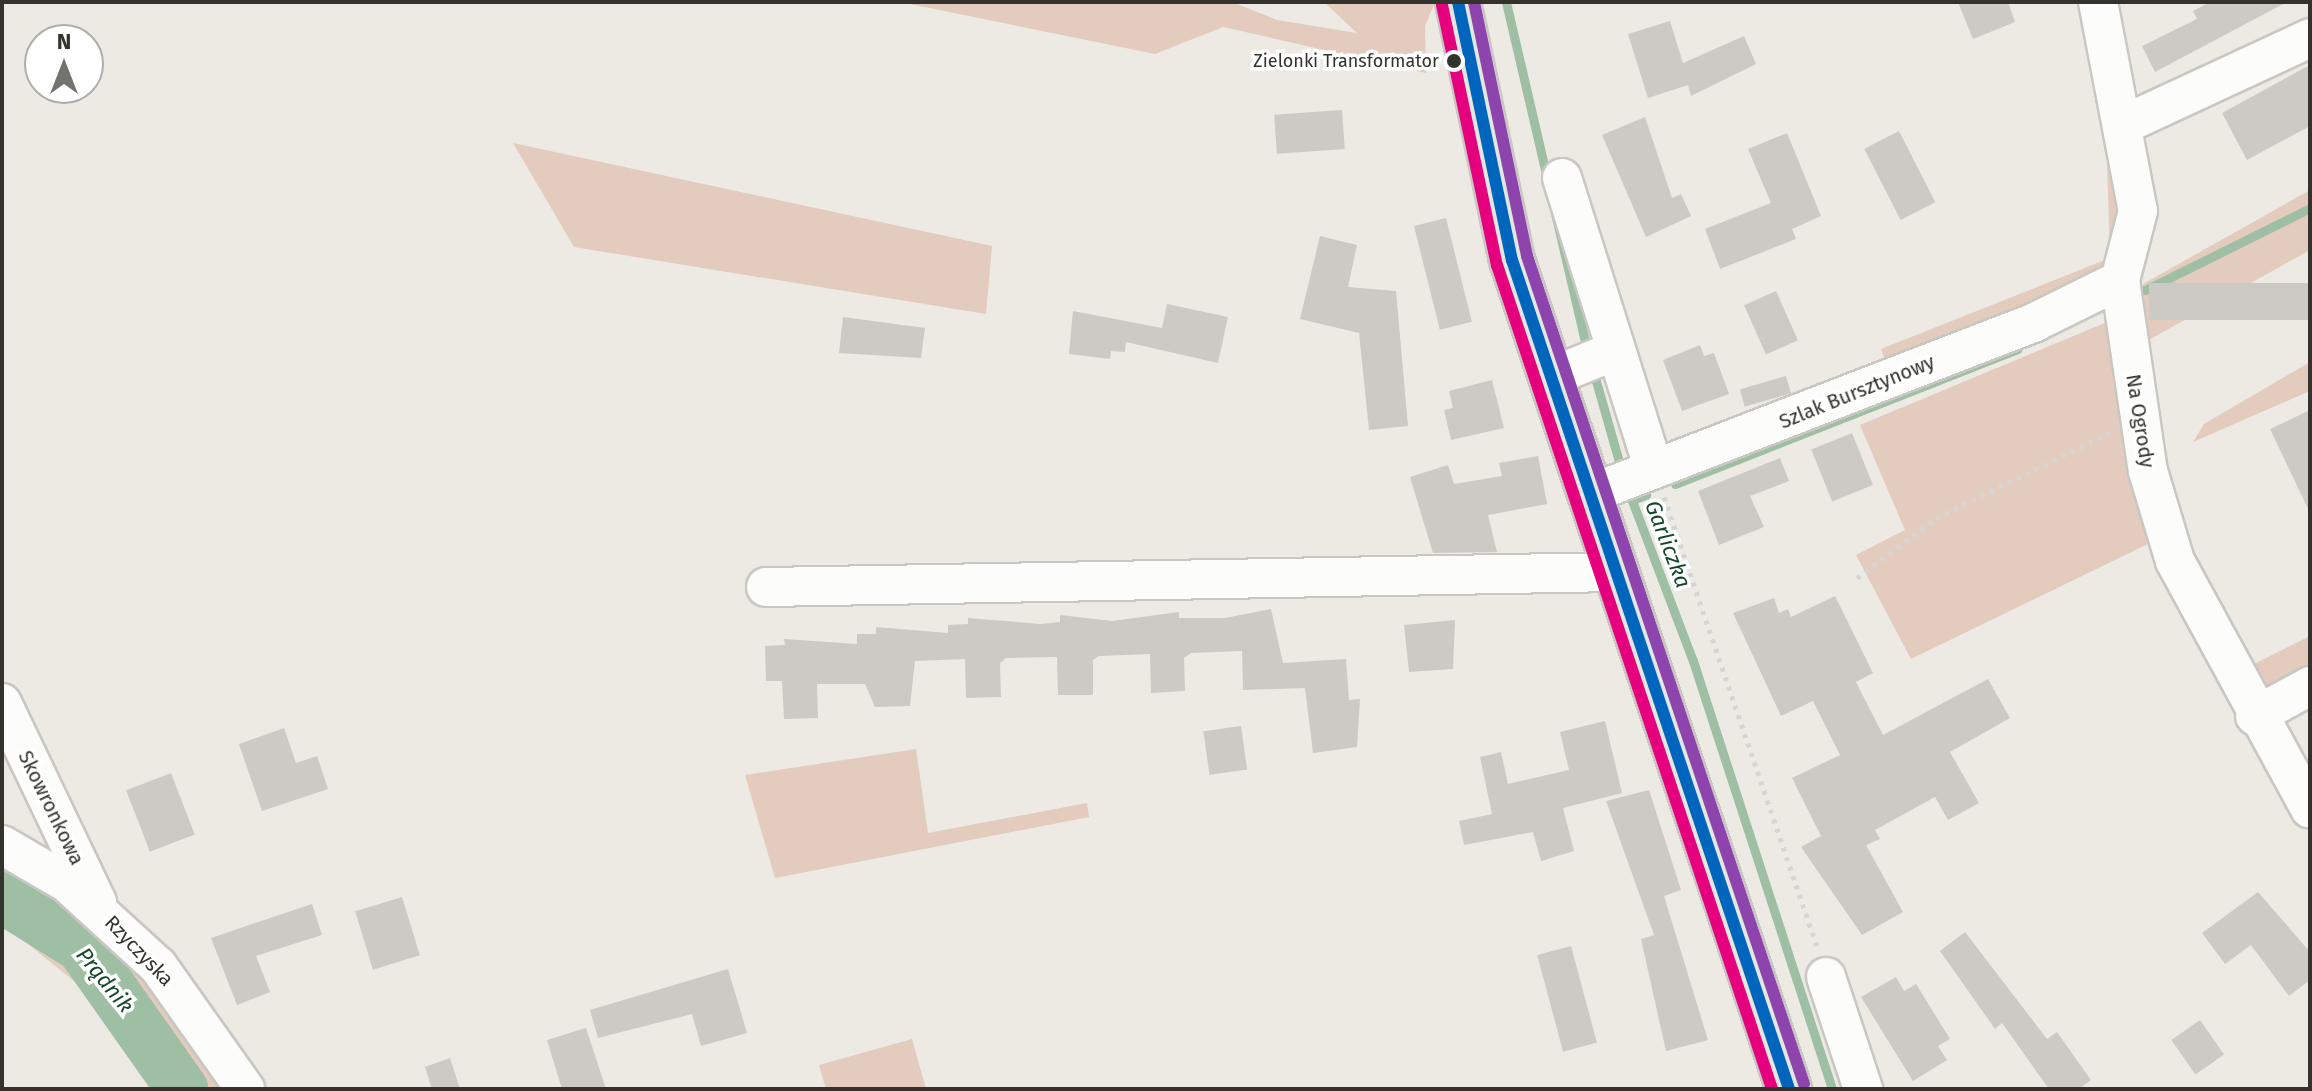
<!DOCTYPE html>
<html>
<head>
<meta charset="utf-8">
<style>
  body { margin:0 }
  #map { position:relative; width:2312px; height:1091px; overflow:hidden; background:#eceae3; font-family:"Fira Sans",sans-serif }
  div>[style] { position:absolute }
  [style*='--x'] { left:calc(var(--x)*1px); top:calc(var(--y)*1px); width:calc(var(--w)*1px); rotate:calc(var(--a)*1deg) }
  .green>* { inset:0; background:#e3cbbe }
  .stream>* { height:9px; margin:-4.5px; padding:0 4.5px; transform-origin:4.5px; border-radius:4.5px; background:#9fbfa5 }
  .river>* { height:52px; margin:-26px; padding:0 26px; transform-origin:26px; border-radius:26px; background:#9fbfa5 }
  .building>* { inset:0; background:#cccac4; transform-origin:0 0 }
  .path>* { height:5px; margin-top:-2.5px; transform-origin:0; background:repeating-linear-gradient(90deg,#d5d5d3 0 4px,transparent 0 10px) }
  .roads { filter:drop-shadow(2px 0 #c9c7c2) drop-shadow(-2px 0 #c9c7c2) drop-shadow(0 2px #c9c7c2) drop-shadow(0 -2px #c9c7c2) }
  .minor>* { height:38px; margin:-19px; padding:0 19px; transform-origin:19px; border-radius:19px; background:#fcfcfb }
  .major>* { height:44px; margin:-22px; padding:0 22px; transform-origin:22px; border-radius:22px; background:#e5e7df }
  .bus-1>* { height:12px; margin:-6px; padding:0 6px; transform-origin:6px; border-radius:6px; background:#0065bd }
  .bus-2>* { height:12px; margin:-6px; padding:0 6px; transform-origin:6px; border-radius:6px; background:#e5007d }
  .bus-3>* { height:12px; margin:-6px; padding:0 6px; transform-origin:6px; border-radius:6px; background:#8e44ad }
  .dots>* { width:22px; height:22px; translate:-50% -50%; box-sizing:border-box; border:4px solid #fff; border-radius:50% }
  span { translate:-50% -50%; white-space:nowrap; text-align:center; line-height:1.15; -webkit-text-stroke:7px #fff; paint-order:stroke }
  .bus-label { font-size:18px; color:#33322d }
  .right { translate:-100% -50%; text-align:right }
  .street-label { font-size:20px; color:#33322d }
  .water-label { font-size:22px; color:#134929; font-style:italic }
  .frame { position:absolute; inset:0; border:4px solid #33322d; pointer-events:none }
  .north { position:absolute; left:24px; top:24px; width:80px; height:80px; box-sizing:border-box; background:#fff; border:2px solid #adadab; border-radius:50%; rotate:0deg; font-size:22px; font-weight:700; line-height:32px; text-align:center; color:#33322d }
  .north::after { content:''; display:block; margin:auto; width:28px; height:36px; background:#74726d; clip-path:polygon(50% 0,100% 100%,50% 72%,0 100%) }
</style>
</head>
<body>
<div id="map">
  <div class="green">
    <i style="clip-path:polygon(900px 2px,1232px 2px,1277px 20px,1357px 33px,1324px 2px,1435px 2px,1425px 26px,1426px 73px,1223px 27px,1155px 54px)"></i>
    <i style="clip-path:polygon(2082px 2px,2123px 216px,2110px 259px,2048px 300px,1888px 369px,1881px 349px,2110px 258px,2107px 157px)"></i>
    <i style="clip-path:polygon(513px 143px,992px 246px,986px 314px,574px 247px)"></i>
    <i style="clip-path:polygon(2310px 190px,2310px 250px,2147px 341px,2136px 288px)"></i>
    <i style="clip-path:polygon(2112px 320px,2152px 542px,1911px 659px,1856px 555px,1905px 530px,1860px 425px)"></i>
    <i style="clip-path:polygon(2310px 362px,2310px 391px,2193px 442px,2204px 424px)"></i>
    <i style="clip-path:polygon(2310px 636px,2310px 686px,2270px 708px,2248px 667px)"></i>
    <i style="clip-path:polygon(916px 749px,928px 833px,1087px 803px,1089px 817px,775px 878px,745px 775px)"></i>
    <i style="clip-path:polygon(2px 861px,89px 920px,167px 990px,226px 1089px,155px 1089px,101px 1003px,2px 923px)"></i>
    <i style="clip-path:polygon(912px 1039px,926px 1089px,826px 1089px,819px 1065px)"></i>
  </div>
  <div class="stream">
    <i style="--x:1506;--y:2;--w:360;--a:76.9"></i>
    <i style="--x:2145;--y:290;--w:184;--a:-26.4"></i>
    <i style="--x:1592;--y:367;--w:109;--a:74.1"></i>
    <i style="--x:1675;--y:484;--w:368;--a:-21.5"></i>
    <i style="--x:1628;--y:490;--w:183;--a:69.2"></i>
    <i style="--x:1693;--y:661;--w:450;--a:72"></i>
    <i style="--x:1632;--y:500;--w:15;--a:-20"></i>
  </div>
  <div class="river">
    <i style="--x:2;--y:897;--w:94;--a:32"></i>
    <i style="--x:82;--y:947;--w:174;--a:54.8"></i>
  </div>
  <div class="building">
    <i style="clip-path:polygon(1958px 2px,2008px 2px,2015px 22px,1973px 39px)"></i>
    <i style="clip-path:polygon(2210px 2px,2287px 2px,2155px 72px,2142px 46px,2197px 19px,2193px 11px)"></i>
    <i style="clip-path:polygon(1670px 21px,1683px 63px,1744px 36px,1756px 64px,1691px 96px,1688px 85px,1648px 98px,1628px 34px)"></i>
    <i style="clip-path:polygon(2310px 65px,2310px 126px,2247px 160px,2222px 113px)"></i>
    <i style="left:1342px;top:110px;width:39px;height:68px;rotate:86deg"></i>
    <i style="clip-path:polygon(1645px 117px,1672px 198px,1681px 194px,1691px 216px,1646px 237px,1602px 135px)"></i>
    <i style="left:1899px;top:131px;width:80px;height:39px;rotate:63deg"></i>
    <i style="clip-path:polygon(1787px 133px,1821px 216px,1792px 229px,1796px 239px,1720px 269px,1705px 229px,1771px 203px,1748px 149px)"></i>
    <i style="left:1446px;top:218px;width:107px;height:33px;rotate:76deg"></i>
    <i style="clip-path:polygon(1320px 236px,1357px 245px,1348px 287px,1396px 291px,1408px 426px,1369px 430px,1359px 333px,1300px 319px)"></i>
    <i style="left:2310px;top:283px;width:37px;height:161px;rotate:90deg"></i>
    <i style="left:1776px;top:291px;width:54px;height:35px;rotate:66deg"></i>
    <i style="clip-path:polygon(1167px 304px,1228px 317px,1218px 363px,1126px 342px,1125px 352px,1111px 351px,1110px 359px,1069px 354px,1073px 311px,1162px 328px)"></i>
    <i style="clip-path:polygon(843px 317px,925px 328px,921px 358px,839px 353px)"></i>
    <i style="clip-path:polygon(1700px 345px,1704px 356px,1714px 353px,1729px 394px,1682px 411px,1663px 360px)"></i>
    <i style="left:1786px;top:376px;width:18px;height:48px;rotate:74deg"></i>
    <i style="clip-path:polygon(1492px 380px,1504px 428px,1451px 440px,1444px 410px,1453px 408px,1449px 391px)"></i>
    <i style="clip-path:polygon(2310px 410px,2310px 513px,2270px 429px)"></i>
    <i style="left:1852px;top:433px;width:56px;height:44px;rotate:68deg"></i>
    <i style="clip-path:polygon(1538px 456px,1547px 504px,1488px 515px,1497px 552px,1433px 553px,1410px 477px,1448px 465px,1454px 484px,1502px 476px,1499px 463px)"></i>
    <i style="clip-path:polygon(1780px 458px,1789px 481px,1750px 496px,1764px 527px,1719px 545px,1698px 491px)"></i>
    <i style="clip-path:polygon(1835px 596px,1873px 673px,1856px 682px,1883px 735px,1988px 679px,2010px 718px,1950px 752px,1979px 803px,1948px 820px,1935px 797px,1875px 830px,1880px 839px,1866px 845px,1903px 912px,1862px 935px,1801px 847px,1821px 836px,1792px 778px,1840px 755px,1813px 701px,1781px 716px,1733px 613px,1774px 598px,1779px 613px,1788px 609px,1791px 617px)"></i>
    <i style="clip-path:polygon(1271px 609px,1283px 663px,1346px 659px,1349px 700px,1360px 699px,1357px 747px,1313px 753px,1305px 688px,1243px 690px,1242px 651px,1191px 653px,1184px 658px,1185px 691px,1151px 693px,1150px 654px,1099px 656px,1093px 660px,1093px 695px,1058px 695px,1057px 657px,1006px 658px,1000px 663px,1001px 697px,966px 698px,965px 659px,915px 661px,910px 706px,875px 707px,865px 684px,817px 684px,818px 718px,784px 719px,782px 681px,766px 681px,765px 646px,785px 645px,784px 639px,857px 644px,857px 634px,876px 634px,876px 627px,948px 633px,948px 625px,968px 624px,968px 618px,1041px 624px,1060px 622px,1060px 615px,1112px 621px,1179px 612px,1179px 618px,1225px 618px)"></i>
    <i style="clip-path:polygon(1455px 620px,1453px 669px,1409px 672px,1404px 625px)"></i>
    <i style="clip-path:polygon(1605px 721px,1622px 793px,1563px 808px,1574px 851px,1541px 861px,1533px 832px,1464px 845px,1459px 821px,1492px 814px,1480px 757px,1501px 752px,1508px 784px,1569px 770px,1560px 732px)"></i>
    <i style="left:1241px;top:726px;width:44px;height:38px;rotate:82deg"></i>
    <i style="clip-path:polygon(284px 728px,296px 763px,317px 756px,328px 789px,262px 811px,239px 744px)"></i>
    <i style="left:171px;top:773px;width:66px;height:48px;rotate:69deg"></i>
    <i style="clip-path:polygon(1649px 790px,1681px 890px,1664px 896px,1708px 1040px,1666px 1051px,1641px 939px,1654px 935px,1606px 801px)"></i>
    <i style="clip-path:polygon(2258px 892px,2310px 952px,2310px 980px,2289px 996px,2251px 945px,2225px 964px,2202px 933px)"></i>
    <i style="left:402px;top:897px;width:61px;height:49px;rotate:73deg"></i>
    <i style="clip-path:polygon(312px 904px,322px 935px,256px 956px,270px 992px,237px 1005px,211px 938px)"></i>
    <i style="clip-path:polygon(1965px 932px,2047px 1039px,2057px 1032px,2091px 1080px,2079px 1089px,2049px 1089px,2002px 1023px,1995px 1029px,1940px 951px)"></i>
    <i style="left:1571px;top:946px;width:100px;height:35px;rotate:75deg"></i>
    <i style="clip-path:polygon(728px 969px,747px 1033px,701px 1046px,692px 1014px,598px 1038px,590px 1010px)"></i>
    <i style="clip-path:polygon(1896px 977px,1904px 991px,1916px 984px,1950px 1039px,1938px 1046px,1947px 1060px,1913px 1081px,1861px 997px)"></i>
    <i style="left:2200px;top:1020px;width:42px;height:35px;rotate:55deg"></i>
    <i style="clip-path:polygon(586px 1028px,606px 1089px,562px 1089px,547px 1040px)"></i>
    <i style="clip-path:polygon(450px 1058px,460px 1089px,432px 1089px,425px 1067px)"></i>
  </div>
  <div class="path">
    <i style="--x:1664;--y:497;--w:474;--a:71.2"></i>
    <i style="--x:1857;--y:578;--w:99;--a:-37.2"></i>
    <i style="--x:1936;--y:518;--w:195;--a:-26.2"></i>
  </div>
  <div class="roads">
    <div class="minor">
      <i style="--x:2098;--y:2;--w:213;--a:79.2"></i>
      <i style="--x:2138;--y:211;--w:71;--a:104.6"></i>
      <i style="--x:2120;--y:280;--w:193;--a:81.7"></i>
      <i style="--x:2148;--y:471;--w:94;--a:73.3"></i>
      <i style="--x:2175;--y:561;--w:282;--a:61.4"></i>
      <i style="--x:2125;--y:124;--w:204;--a:-24.9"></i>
      <i style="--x:1562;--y:178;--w:305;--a:72.5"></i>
      <i style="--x:1551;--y:377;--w:68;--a:-22.4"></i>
      <i style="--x:1590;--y:494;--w:477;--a:-21.1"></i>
      <i style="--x:2035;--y:322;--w:95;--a:-26.3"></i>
      <i style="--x:766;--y:587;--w:851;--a:-1.01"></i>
      <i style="--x:2;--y:703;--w:221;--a:64.5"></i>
      <i style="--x:2255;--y:716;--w:63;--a:-28.6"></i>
      <i style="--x:2;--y:845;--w:75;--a:30.3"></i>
      <i style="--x:67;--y:883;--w:123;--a:42.4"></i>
      <i style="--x:158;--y:966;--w:151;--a:54.7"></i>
      <i style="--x:1826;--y:977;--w:118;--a:71.7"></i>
    </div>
    <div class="major">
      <i style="--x:1458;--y:2;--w:264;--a:78.2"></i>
      <i style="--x:1512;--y:260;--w:874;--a:71.52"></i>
    </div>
  </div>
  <div class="bus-1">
    <i style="--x:1458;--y:2;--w:264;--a:78.2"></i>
    <i style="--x:1512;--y:260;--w:874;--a:71.52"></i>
  </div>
  <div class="bus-2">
    <i style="--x:1442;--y:5;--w:266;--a:78.1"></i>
    <i style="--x:1497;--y:265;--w:869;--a:71.54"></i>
  </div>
  <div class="bus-3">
    <i style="--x:1474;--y:2;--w:259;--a:78.2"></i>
    <i style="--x:1527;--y:256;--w:873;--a:71.5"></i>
  </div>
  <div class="dots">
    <i style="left:1454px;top:61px;background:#33322d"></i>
  </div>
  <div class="bus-label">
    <span class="right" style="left:1439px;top:61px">Zielonki Transformator</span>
  </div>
  <div class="street-label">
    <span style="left:1857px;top:392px;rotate:-22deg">Szlak Bursztynowy</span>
    <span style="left:2140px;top:421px;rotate:81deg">Na Ogrody</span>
    <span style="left:51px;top:808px;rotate:64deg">Skowronkowa</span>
    <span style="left:139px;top:951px;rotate:46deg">Rzyczyska</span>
  </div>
  <div class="water-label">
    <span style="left:1668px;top:544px;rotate:69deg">Garliczka</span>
    <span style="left:105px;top:980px;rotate:51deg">Prądnik</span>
  </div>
  <div class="frame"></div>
  <div class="north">N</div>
</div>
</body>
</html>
